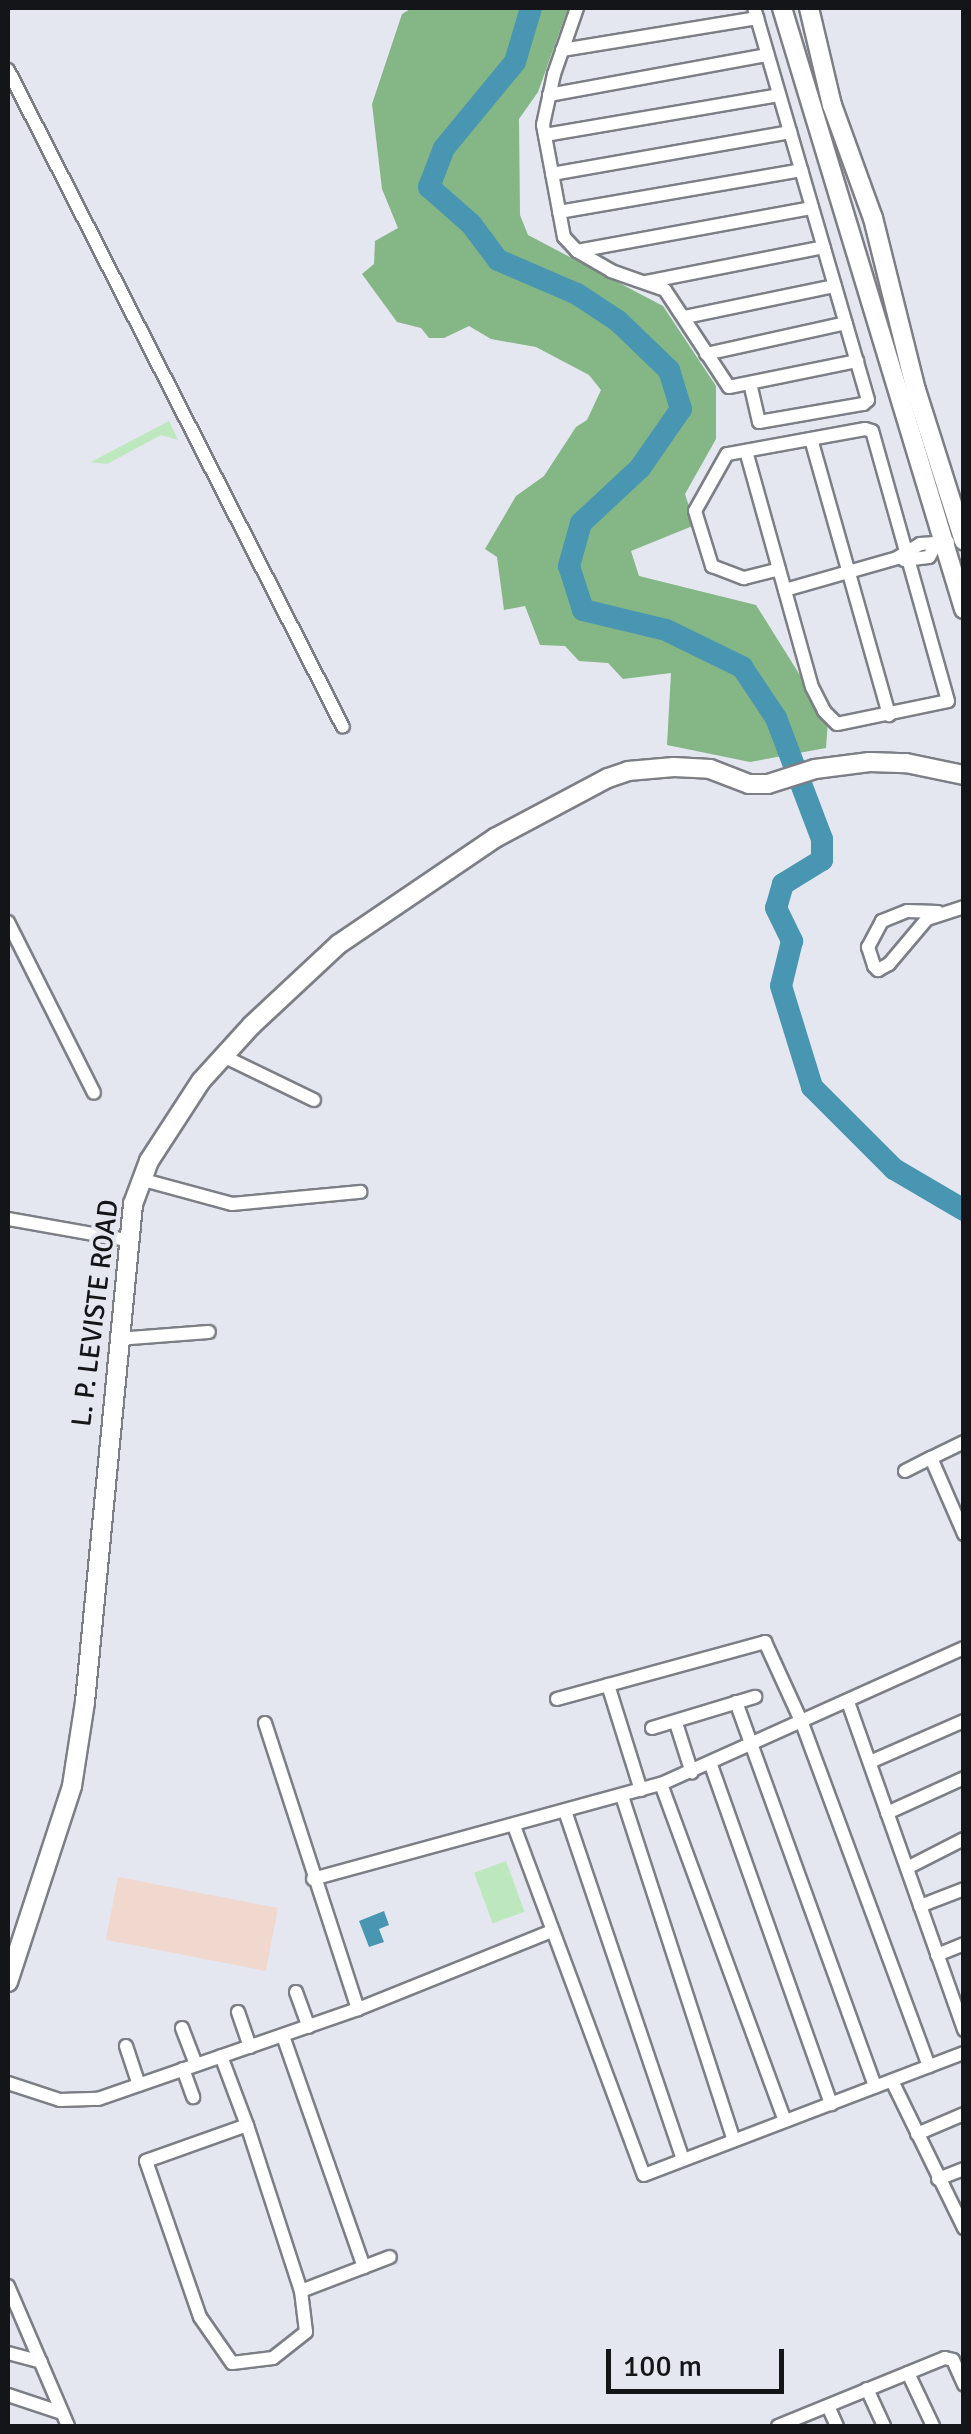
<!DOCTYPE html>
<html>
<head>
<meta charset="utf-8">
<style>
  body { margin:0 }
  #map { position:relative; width:971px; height:2434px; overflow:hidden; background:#e4e7ef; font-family:Signika,sans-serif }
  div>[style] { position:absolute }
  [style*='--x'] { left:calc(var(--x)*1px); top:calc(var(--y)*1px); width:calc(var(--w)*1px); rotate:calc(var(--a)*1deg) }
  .education>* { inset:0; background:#f0d8ce; transform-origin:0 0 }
  .green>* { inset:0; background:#bde7bc; transform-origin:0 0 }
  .forest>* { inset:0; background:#85b685 }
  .water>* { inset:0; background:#4896b2 }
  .river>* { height:22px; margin:-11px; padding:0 11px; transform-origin:11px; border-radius:11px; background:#4896b2 }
  .roads { filter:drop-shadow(2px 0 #7c7f85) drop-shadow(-2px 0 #7c7f85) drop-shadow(0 2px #7c7f85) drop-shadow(0 -2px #7c7f85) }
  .street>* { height:12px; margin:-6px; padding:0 6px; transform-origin:6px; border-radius:6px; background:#fff }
  .secondary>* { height:18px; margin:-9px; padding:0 9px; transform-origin:9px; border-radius:9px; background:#fff }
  span { translate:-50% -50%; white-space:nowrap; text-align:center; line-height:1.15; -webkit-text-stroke:8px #e4e7ef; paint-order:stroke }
  .street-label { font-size:28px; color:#141518 }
  .frame { position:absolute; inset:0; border:10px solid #141518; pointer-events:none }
  .scale { position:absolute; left:606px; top:2349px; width:178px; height:45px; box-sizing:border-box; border:5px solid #141518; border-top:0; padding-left:12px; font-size:30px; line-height:35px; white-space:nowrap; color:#141518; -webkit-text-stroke:8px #e4e7ef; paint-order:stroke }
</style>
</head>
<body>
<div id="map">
  <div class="education">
    <i style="left:118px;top:1877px;width:163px;height:64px;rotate:11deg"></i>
  </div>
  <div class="green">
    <i style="clip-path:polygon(169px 421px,178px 440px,161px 435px,107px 464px,91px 462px)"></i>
    <i style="left:506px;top:1861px;width:54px;height:34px;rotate:70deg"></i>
  </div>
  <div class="forest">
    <i style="clip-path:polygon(412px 8px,568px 8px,538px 92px,519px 119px,520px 215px,528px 235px,663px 306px,716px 386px,716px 439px,685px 494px,695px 525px,631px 551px,639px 576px,756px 605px,828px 720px,826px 748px,750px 762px,667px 745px,671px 673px,623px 679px,608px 663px,579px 661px,565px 646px,540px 645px,525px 606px,504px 610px,497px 557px,485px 549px,516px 496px,544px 476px,576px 427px,587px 420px,601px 390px,589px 375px,536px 347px,491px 339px,469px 326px,444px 338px,429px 338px,421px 328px,397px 322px,362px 274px,374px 264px,375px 241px,398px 228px,382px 189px,372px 104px,402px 14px)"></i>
  </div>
  <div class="water">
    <i style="clip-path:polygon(384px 1911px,389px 1925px,379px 1929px,384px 1942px,369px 1947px,359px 1921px)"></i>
  </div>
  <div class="river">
    <i style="--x:531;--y:8;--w:56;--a:106.5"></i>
    <i style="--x:515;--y:62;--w:112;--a:129.5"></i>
    <i style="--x:444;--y:148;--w:42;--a:111"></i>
    <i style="--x:429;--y:187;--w:56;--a:41.4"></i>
    <i style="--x:471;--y:224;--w:45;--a:53.1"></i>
    <i style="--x:498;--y:260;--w:86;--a:23.3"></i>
    <i style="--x:577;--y:294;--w:49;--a:33.4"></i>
    <i style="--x:618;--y:321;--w:71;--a:43.9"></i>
    <i style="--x:669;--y:370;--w:41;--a:72.9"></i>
    <i style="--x:681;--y:409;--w:72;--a:124.8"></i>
    <i style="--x:640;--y:468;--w:81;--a:137"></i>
    <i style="--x:581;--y:523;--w:45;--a:105.6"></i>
    <i style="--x:569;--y:566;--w:46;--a:72.3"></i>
    <i style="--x:583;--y:610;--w:85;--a:13.5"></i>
    <i style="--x:666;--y:630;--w:85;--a:26"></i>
    <i style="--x:742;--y:667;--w:61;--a:56.3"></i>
    <i style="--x:776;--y:718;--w:129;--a:69.2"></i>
    <i style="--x:822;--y:839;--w:21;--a:90"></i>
    <i style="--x:822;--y:860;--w:46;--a:148.4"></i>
    <i style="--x:783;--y:884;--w:25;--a:106"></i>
    <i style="--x:776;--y:908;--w:37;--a:64"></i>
    <i style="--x:792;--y:941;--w:46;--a:103.7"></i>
    <i style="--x:781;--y:986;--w:106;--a:72.9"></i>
    <i style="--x:812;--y:1087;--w:116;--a:45"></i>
    <i style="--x:894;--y:1169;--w:81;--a:30.4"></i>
  </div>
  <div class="roads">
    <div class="street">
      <i style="--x:577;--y:8;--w:70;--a:109.2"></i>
      <i style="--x:554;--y:74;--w:52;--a:102.2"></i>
      <i style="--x:543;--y:125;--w:114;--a:79.4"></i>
      <i style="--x:564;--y:237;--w:19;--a:47"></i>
      <i style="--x:577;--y:251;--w:39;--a:30"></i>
      <i style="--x:611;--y:271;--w:57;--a:19.4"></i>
      <i style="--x:665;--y:290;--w:116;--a:56.6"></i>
      <i style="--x:729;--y:387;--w:131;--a:-11.5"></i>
      <i style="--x:562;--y:50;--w:198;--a:-9.3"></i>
      <i style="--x:8;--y:70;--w:737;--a:62.98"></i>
      <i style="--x:549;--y:95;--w:222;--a:-10.4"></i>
      <i style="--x:545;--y:135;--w:237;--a:-9.7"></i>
      <i style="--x:552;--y:174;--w:242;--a:-10"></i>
      <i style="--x:559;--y:212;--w:246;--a:-9.8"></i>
      <i style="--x:577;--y:251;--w:239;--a:-10.4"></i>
      <i style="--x:646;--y:282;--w:181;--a:-11.1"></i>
      <i style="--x:685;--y:317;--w:153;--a:-11.7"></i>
      <i style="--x:706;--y:354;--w:143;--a:-12.5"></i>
      <i style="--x:750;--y:383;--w:40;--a:77"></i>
      <i style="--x:759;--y:422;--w:106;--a:-9.8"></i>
      <i style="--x:863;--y:404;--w:6;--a:-39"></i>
      <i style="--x:868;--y:400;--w:408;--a:-106.2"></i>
      <i style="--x:811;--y:439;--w:287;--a:74.2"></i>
      <i style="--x:746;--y:451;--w:245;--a:74.4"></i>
      <i style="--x:812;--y:687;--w:27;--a:63"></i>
      <i style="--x:824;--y:711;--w:18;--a:45"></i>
      <i style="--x:837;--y:724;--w:113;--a:-11.7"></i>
      <i style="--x:948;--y:701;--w:280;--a:-105.7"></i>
      <i style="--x:872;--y:431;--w:7;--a:-164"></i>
      <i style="--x:865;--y:429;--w:140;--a:169.7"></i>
      <i style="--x:727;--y:454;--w:65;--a:119.3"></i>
      <i style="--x:695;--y:511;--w:58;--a:72.8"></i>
      <i style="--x:712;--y:566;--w:34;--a:21"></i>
      <i style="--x:744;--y:578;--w:36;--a:-14"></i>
      <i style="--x:904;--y:560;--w:25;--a:-7"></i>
      <i style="--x:929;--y:557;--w:13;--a:-61"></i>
      <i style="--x:785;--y:590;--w:116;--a:-15.9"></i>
      <i style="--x:897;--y:558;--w:27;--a:-31"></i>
      <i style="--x:920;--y:544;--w:28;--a:-4"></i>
      <i style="--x:938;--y:912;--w:31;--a:-178"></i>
      <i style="--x:907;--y:911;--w:27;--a:158"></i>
      <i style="--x:882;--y:921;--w:30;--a:118"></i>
      <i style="--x:868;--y:947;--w:20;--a:72"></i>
      <i style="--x:874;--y:966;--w:6;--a:45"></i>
      <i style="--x:878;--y:970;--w:13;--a:-29"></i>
      <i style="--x:889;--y:964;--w:59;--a:-49.8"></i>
      <i style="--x:927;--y:919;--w:39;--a:-18"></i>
      <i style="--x:8;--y:922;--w:191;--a:63.3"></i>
      <i style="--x:223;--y:1056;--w:101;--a:25.8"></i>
      <i style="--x:140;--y:1179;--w:95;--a:15.2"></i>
      <i style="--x:232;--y:1204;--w:129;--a:-5.4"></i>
      <i style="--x:8;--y:1219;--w:121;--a:10"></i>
      <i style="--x:117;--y:1339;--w:92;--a:-4.4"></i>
      <i style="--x:964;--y:1442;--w:37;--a:154"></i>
      <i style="--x:931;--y:1458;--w:83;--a:66.5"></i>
      <i style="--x:905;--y:1471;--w:29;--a:-27"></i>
      <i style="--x:608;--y:1685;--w:110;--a:72.6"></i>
      <i style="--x:557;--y:1699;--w:216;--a:-15.3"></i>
      <i style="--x:765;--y:1642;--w:89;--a:65.4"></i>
      <i style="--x:802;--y:1723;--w:366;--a:69.7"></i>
      <i style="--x:736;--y:1702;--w:409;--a:70.1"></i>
      <i style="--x:848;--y:1702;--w:348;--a:70.5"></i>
      <i style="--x:265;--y:1723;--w:301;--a:72"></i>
      <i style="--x:676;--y:1723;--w:52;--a:72.3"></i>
      <i style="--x:652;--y:1728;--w:108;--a:-16.8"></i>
      <i style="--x:870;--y:1762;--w:103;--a:-23.6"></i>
      <i style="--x:711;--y:1765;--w:360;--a:70.5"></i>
      <i style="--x:661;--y:1784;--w:359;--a:69.8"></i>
      <i style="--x:622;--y:1796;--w:362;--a:72"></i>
      <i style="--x:565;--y:1811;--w:368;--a:71.3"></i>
      <i style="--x:887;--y:1813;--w:85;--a:-24.4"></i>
      <i style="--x:514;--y:1826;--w:372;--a:69.6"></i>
      <i style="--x:644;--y:2175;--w:342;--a:-20.9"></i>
      <i style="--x:907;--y:1868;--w:64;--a:-27"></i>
      <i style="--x:313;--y:1879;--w:361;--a:-15.3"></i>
      <i style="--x:661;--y:1784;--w:332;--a:-24.2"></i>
      <i style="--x:920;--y:1906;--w:47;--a:-21.1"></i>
      <i style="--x:937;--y:1955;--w:29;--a:-22"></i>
      <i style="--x:296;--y:1992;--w:37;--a:70"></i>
      <i style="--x:238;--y:2012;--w:37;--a:71"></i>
      <i style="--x:182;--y:2028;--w:39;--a:69"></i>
      <i style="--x:283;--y:2036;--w:245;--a:70.7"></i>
      <i style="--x:126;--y:2046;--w:41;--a:71.6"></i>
      <i style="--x:221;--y:2056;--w:74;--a:69.4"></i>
      <i style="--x:247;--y:2125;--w:175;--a:72"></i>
      <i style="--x:301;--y:2291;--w:41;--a:83"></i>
      <i style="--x:306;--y:2332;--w:42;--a:141.8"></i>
      <i style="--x:273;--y:2358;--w:41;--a:173"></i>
      <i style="--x:232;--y:2363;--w:56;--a:-124.8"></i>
      <i style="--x:200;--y:2317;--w:165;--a:-109.1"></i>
      <i style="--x:146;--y:2161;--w:107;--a:-19.6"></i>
      <i style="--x:183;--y:2069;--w:30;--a:70"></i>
      <i style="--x:892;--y:2081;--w:164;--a:63.9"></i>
      <i style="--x:8;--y:2083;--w:55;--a:18.1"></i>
      <i style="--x:60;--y:2100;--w:38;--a:-2"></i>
      <i style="--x:98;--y:2099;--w:275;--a:-19.1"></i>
      <i style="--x:358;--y:2009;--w:209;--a:-21.9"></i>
      <i style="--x:917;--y:2134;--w:51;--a:-23.1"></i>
      <i style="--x:938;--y:2179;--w:28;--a:-21"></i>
      <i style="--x:8;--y:2286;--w:152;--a:66.8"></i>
      <i style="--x:301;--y:2291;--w:95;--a:-20.9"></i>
      <i style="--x:8;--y:2353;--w:34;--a:15"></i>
      <i style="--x:908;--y:2373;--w:59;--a:64.7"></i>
      <i style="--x:867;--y:2389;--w:41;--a:65.3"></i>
      <i style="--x:8;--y:2395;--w:57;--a:18.4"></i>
      <i style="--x:828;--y:2406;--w:22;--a:66"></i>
      <i style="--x:778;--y:2426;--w:180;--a:-22.2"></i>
      <i style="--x:945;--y:2358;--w:8;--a:14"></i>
      <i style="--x:953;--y:2360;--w:27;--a:66"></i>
    </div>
    <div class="secondary">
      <i style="--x:782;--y:8;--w:628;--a:73.15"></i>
      <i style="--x:809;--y:8;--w:100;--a:76.7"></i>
      <i style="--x:832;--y:105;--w:120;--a:70.1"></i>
      <i style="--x:873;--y:218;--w:177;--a:76"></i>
      <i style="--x:916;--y:390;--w:158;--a:72.4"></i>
      <i style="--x:8;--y:1982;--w:206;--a:-71.9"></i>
      <i style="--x:72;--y:1786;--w:85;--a:-81.2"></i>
      <i style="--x:85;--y:1702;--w:500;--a:-84.49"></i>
      <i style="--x:133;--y:1204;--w:46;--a:-69.6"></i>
      <i style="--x:149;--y:1161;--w:95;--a:-57"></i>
      <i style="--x:201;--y:1081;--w:76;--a:-47.7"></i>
      <i style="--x:252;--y:1025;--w:119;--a:-43"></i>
      <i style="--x:339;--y:944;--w:189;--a:-34.2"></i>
      <i style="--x:495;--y:838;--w:128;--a:-28"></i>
      <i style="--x:608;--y:778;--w:21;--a:-19"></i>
      <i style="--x:628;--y:771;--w:46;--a:-5"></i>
      <i style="--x:674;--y:767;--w:36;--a:3"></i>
      <i style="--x:710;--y:769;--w:42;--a:21"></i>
      <i style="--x:749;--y:784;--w:19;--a:0"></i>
      <i style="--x:768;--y:784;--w:49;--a:-17.7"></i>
      <i style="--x:815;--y:769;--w:55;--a:-7.3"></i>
      <i style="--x:870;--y:762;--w:36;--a:2"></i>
      <i style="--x:906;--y:763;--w:59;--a:11.7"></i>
    </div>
  </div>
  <div class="street-label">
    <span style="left:95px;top:1313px;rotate:-83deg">L. P. LEVISTE ROAD</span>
  </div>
  <div class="frame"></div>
  <div class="scale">100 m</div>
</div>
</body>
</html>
